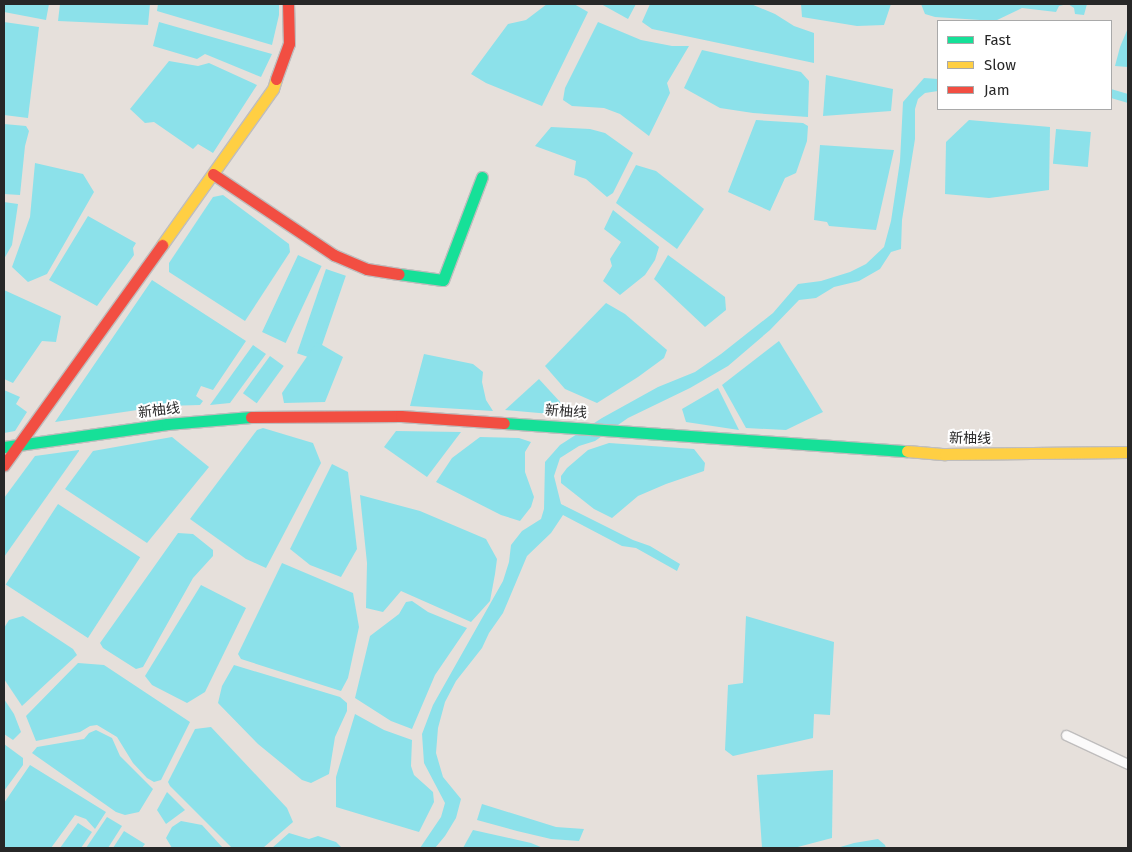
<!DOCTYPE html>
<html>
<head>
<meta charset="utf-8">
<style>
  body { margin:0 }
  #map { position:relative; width:1132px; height:852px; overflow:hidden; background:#e6e0db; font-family:"Fira Sans","Noto Sans SC",sans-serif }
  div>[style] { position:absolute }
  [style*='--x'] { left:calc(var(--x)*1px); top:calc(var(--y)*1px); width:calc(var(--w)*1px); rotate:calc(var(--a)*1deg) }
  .water>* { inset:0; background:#8ce1ea; transform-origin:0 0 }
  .roads { filter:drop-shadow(1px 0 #bfbdbd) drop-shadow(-1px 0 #bfbdbd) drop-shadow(0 1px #bfbdbd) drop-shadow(0 -1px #bfbdbd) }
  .street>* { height:9px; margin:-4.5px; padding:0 4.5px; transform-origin:4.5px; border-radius:4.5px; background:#fbfafa }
  .fast>* { height:11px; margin:-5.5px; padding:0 5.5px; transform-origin:5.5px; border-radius:5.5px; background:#16e098 }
  .slow>* { height:11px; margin:-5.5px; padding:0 5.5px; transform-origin:5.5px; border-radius:5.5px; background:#ffcf43 }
  .jam>* { height:11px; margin:-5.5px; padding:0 5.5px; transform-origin:5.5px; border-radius:5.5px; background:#f24e42 }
  span { translate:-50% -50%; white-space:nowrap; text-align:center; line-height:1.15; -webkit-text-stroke:4px #fff; paint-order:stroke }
  .street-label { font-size:14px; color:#272727 }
  .frame { position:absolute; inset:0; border:5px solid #272727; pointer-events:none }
  .legend { position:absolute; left:937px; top:20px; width:175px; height:90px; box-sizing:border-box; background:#fff; border:1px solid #a9a9a9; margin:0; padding:6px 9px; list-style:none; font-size:15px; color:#272727 }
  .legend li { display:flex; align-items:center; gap:10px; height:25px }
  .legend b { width:25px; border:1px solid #a9a9a9 }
</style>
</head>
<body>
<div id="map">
  <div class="water">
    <i style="clip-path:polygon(4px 4px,49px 4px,46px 20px,4px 12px)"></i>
    <i style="clip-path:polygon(60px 4px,150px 4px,148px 25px,58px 21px)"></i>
    <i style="clip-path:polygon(158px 4px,279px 4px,279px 15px,272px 45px,157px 11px)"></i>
    <i style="clip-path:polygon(547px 4px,574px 4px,588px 12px,542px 106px,486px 83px,471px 74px,508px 24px,526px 20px)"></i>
    <i style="clip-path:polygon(601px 4px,636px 4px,628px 19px)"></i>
    <i style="clip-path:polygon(650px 4px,751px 4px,775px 14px,794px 26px,814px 33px,814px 63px,652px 29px,642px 22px)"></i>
    <i style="clip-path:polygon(801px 4px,891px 4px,884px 25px,857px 26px,802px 17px)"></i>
    <i style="clip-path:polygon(921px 4px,1087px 4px,1084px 15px,1075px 14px,1074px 8px,1068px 4px,1059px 6px,1056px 12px,1022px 8px,995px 21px,935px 17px,925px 14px)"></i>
    <i style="clip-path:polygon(4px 22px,39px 27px,28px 118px,4px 115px)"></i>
    <i style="clip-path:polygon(159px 22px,272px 54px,261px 77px,205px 54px,197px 59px,153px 46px)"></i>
    <i style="clip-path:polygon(598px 22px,641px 40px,672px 46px,689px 46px,667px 83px,670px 93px,649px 136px,620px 114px,604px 108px,572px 106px,563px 100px,565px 88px)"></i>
    <i style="clip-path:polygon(1128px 28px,1128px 67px,1115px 66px,1120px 47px)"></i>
    <i style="clip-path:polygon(702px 50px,801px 72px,809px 81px,808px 117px,753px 113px,720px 108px,684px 88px)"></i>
    <i style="clip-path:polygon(169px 61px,198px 66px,209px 63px,257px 85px,213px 153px,198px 144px,193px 149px,154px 122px,145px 123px,130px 109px)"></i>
    <i style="clip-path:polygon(826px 75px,893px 89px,891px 111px,823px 116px)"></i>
    <i style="clip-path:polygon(924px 78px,938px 79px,938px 91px,925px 93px,918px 99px,915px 109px,915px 139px,902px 220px,901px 249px,891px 252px,880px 269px,859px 281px,834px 287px,816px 298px,799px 300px,770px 330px,728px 366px,690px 388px,628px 418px,595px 441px,579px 446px,560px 458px,554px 476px,561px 504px,633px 540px,650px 546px,680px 564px,677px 571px,636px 548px,622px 546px,563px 515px,551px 533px,527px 556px,503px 613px,489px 633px,482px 648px,456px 681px,445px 702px,438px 728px,436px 753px,443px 777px,461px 799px,456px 818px,445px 836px,435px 848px,420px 848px,441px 817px,445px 803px,424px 763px,422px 734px,433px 705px,503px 581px,509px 562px,511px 545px,522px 531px,541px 519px,544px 509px,545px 462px,560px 445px,602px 418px,658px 387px,695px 372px,721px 354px,773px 313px,798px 284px,821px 281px,850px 272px,866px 264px,884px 247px,891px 221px,900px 161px,903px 102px)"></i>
    <i style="clip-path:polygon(1111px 89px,1128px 94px,1128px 103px,1111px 98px)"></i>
    <i style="clip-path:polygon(756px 120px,803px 123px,808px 126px,807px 141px,796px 173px,785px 178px,770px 211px,728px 192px)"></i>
    <i style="clip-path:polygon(969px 120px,1050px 127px,1049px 190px,989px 198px,945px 194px,946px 142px)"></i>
    <i style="clip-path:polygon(4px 124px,26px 126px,29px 131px,25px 146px,20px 195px,4px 194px)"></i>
    <i style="clip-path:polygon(551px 127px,590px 129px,605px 133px,633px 153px,613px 193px,607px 197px,586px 179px,574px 175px,576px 161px,535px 146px)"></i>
    <i style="left:1056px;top:129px;width:35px;height:35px;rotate:5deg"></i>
    <i style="clip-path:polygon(820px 145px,894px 150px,876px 230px,829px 226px,827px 222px,814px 220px)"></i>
    <i style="clip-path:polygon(35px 163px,83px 174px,94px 192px,47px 274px,28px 282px,12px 267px,30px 217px)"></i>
    <i style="clip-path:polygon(636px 165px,656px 171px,704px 209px,677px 249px,616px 203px)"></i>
    <i style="clip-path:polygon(223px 195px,289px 244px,290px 252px,245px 321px,169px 272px,169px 263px,213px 197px)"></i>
    <i style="clip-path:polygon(4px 202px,18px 204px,12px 245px,4px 259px)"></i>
    <i style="clip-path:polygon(613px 210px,659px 247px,655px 260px,645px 275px,620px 295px,603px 281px,612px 266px,610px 259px,621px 242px,604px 229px)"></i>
    <i style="clip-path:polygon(88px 216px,136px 243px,133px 248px,134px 255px,97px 306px,49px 280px)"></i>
    <i style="left:298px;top:255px;width:26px;height:85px;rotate:25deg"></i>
    <i style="clip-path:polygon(668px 255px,725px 297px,726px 310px,705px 327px,654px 279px)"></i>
    <i style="left:326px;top:269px;width:21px;height:89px;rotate:19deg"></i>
    <i style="clip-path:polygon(152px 280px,246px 341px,213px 390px,201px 386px,196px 396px,203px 401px,200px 405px,165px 406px,55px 422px)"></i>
    <i style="clip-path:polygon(4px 290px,61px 316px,56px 342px,42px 341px,13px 383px,4px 379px)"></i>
    <i style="clip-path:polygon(606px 303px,625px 314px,667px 350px,664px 358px,638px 377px,597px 403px,565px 389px,545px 366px)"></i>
    <i style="clip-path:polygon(779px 341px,823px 412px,786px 430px,746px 428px,722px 385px)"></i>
    <i style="clip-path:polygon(317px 342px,343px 357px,325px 402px,284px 403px,282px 393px)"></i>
    <i style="clip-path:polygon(253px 345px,266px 354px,230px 403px,210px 405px)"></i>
    <i style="clip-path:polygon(424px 354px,473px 364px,483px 372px,482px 382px,486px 400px,493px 411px,410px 406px)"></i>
    <i style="left:270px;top:356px;width:17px;height:46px;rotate:36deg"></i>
    <i style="clip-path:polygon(539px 379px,573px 416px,505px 410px)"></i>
    <i style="clip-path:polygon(718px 388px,739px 430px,686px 422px,682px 409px)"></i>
    <i style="clip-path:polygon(4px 390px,20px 397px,16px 404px,27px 412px,15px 431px,4px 433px)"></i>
    <i style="clip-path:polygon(263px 428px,313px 443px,321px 463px,266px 568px,246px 559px,190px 519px,257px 430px)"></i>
    <i style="clip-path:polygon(396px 431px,461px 432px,427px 477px,384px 447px)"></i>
    <i style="clip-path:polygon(172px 437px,209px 467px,147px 543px,65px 489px,93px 451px)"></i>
    <i style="clip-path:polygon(480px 437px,519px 438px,531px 442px,525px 452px,525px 472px,534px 497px,531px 507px,520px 521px,501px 515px,436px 482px,452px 458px)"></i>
    <i style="clip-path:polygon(609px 443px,694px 449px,705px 463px,704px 471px,666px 484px,638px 496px,612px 518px,594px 509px,561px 483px,561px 476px,567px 468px,588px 450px)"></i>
    <i style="clip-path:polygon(79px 450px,79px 451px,4px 557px,4px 498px,35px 456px)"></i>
    <i style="clip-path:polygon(332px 464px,348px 472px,357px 549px,341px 577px,310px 565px,290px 549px)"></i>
    <i style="clip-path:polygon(360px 495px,420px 511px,486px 539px,497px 559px,495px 574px,490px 601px,471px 622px,401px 591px,383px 612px,366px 608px,367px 563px)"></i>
    <i style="left:58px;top:504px;width:98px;height:96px;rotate:33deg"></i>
    <i style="clip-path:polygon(178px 533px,193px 534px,213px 550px,213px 556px,193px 578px,143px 667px,136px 669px,103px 648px,100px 643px)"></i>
    <i style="clip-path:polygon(282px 563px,353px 593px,359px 627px,348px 678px,341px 691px,241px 659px,238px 654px)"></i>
    <i style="clip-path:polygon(201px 585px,246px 608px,205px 692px,187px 703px,152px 685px,145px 676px)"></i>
    <i style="clip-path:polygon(412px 601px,428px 612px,467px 628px,435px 675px,412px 729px,391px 721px,355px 698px,370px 636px,399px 614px,406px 602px)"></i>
    <i style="clip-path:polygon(23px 616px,73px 649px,77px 655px,22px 706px,4px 679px,4px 628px,9px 620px)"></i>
    <i style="clip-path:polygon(746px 616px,834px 642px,830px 715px,814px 714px,813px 738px,733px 756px,725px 750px,728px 685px,743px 683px)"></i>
    <i style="clip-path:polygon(78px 663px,104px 665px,190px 722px,161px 780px,154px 782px,147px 778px,133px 763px,117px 737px,97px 725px,90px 726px,80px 732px,36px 741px,26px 716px)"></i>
    <i style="clip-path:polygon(234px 665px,340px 697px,347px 703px,347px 711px,335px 737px,329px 774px,311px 783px,302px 780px,258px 744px,218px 703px,222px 686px)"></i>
    <i style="clip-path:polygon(4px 699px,14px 714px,21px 732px,13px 740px,4px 734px)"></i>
    <i style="clip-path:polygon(355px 714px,384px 730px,412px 740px,411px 766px,414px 775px,433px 792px,434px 802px,419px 832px,336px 807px,336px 777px)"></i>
    <i style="clip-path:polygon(211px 727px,287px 808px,293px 822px,263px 848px,232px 848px,170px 786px,168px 782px,195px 729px)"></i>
    <i style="clip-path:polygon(96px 730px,112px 738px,120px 756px,153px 789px,139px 812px,125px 815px,116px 812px,32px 753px,37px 747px,84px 739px,89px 733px)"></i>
    <i style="clip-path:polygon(4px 744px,23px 758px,23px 765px,4px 791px)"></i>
    <i style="clip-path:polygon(30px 765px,106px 812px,95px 829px,86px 819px,75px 815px,51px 848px,4px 848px,4px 803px)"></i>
    <i style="clip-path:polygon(833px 770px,832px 838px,794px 848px,762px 848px,757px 775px)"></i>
    <i style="clip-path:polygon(167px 792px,185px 810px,166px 824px,157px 810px)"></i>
    <i style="clip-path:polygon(482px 804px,556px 827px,584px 829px,579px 841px,551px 839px,517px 831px,477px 820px)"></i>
    <i style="clip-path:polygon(107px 817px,122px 826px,108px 848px,86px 848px)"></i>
    <i style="clip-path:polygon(181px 821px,202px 825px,223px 848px,172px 848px,166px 838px,172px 827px)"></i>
    <i style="clip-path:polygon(78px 823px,92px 832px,81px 848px,60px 848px)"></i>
    <i style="clip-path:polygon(473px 830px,531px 843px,543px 848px,463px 848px)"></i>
    <i style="clip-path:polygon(124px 831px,145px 844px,142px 848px,113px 848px)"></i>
    <i style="clip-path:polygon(289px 833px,309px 839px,318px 836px,336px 842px,342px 848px,272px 848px)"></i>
    <i style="clip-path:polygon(878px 839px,885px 845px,886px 848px,837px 848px,854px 843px)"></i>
  </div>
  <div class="roads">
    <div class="street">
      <i style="--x:1066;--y:735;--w:68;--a:25.1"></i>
    </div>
    <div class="fast">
      <i style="--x:399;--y:274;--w:44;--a:7.8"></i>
      <i style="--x:443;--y:280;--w:110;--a:-69.3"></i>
      <i style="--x:504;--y:423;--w:404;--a:4"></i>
      <i style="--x:4;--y:447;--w:165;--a:-8"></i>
      <i style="--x:167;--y:424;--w:84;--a:-4.8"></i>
    </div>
    <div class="slow">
      <i style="--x:162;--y:245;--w:191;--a:-54.6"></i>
      <i style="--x:273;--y:89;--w:10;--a:-73"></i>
      <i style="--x:907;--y:451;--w:38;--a:5"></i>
      <i style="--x:945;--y:454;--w:183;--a:-0.6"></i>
    </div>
    <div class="jam">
      <i style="--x:276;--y:79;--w:37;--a:-70"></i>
      <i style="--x:289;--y:44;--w:40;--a:-91.4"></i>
      <i style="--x:213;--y:174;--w:146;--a:33.8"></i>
      <i style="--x:334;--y:255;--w:36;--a:23"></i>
      <i style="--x:367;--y:269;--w:32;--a:9"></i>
      <i style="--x:251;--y:417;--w:150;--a:-0.4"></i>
      <i style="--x:401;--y:416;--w:103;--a:3.9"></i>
      <i style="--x:4;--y:465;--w:271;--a:-54.3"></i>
    </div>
  </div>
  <div class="street-label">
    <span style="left:159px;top:411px;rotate:-7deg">新柚线</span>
    <span style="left:566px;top:412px;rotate:4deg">新柚线</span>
    <span style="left:970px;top:439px;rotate:1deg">新柚线</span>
  </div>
  <div class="frame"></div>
  <ul class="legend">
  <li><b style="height:6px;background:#16e098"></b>Fast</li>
  <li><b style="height:6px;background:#ffcf43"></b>Slow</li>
  <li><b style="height:6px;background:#f24e42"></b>Jam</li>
  </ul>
</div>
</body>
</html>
